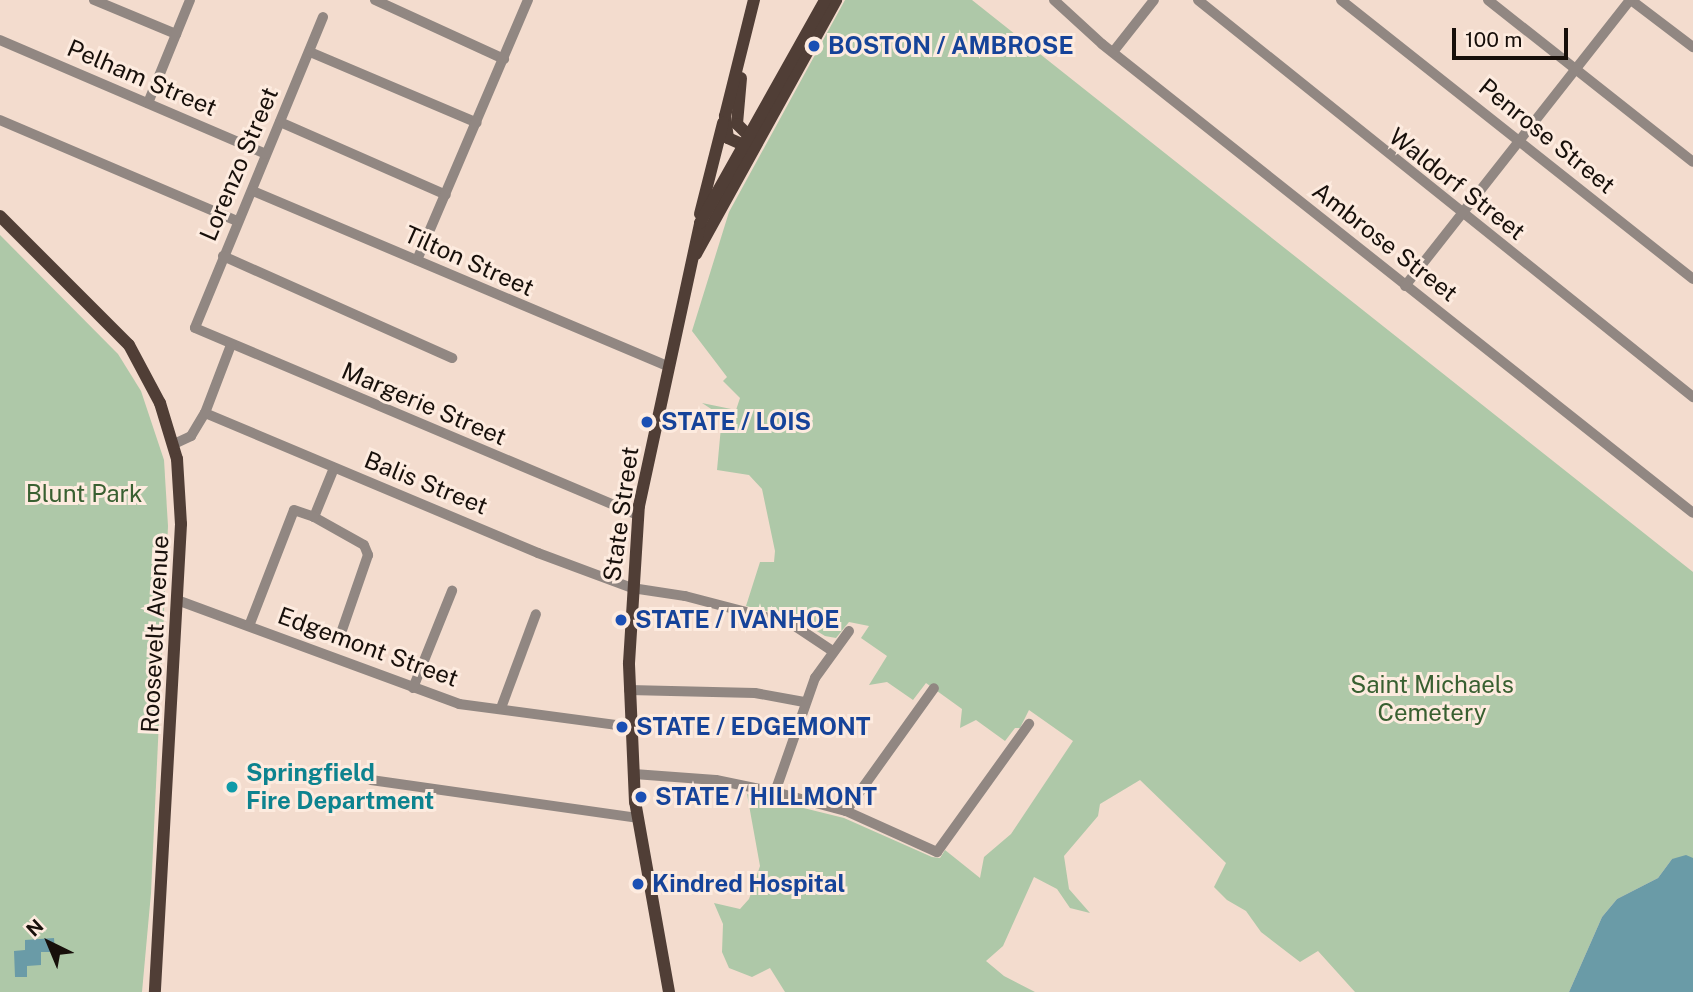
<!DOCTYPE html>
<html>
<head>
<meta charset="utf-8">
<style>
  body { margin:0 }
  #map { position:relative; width:1693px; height:992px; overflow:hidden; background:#f3dcce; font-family:"Public Sans",sans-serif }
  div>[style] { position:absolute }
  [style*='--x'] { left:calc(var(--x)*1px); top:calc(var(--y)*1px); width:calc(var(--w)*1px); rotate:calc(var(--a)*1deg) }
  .green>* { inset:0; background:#aec8a8 }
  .water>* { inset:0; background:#6a9ba7 }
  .minor>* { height:10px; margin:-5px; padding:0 5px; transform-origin:5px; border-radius:5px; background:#918782 }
  .major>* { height:12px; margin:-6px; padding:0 6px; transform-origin:6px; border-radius:6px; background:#503e36 }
  .dots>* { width:19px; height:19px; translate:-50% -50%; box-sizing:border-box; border:4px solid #fdebdf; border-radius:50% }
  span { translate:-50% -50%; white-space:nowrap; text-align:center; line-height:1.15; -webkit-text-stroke:6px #fdebdf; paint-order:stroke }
  .transit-label { font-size:24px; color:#164399; font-weight:700 }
  .left { translate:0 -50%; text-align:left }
  .street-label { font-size:24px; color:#170f0a }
  .park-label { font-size:24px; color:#396031 }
  .culture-label { font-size:24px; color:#0d838f; font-weight:700 }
  .north { position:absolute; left:14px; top:908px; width:70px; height:70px; -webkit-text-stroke:5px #fdebdf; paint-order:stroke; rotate:317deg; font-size:19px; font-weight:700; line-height:28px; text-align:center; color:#170f0a }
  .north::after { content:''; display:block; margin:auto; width:24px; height:32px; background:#170f0a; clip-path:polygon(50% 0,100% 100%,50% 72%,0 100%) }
  .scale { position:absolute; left:1452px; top:28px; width:116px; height:32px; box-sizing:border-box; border:4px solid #170f0a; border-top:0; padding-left:9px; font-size:21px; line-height:24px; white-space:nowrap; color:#170f0a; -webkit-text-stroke:5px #fdebdf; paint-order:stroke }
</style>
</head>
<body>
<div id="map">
  <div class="green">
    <i style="clip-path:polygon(845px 0,972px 0,1693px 572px,1693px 858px,1672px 859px,1658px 878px,1617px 899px,1602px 917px,1569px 992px,1355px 992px,1318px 951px,1300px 962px,1261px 932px,1246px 911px,1227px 900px,1214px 887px,1226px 863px,1140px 780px,1100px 804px,1098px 816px,1064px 856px,1069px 889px,1090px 913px,1070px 908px,1057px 889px,1034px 877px,1003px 946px,986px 961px,1004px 976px,1035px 992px,785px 992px,770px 968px,752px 977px,729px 968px,722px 952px,723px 924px,714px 903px,740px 909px,749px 899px,760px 866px,747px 794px,844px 818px,932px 857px,940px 858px,945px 850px,980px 878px,984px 857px,1011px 834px,1073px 741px,1029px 710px,1020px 728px,1015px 728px,1005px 741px,976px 720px,960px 728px,962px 709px,926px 683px,913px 700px,887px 682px,869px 685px,887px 656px,861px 638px,869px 626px,849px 622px,836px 638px,825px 636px,797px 619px,746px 606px,760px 562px,774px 562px,775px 551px,762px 489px,749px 475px,717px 470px,722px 416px,702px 403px,736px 410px,740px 398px,723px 381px,727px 377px,692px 331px,729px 212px)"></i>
    <i style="clip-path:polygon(0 235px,118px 354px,141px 391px,164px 460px,168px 526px,151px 893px,142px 992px,0 992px)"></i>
  </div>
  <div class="water">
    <i style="clip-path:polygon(1686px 855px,1693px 858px,1693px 992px,1569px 992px,1602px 917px,1617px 899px,1658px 878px,1672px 859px)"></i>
    <i style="clip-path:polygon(54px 938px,55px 952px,41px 952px,41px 965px,27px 966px,27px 977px,15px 977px,14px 951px,25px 950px,25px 940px)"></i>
  </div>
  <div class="minor">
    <i style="--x:94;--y:0;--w:89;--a:22.5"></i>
    <i style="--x:375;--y:0;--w:142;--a:24.6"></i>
    <i style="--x:1054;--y:0;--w:65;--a:42.5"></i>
    <i style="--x:1102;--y:44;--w:754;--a:38.43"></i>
    <i style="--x:1198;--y:0;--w:635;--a:38.73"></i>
    <i style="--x:1341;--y:0;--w:449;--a:38.4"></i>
    <i style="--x:1488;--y:0;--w:261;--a:38.3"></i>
    <i style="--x:1631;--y:0;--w:78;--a:37.2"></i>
    <i style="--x:323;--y:17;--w:336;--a:112.4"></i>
    <i style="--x:195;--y:328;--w:481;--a:22.9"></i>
    <i style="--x:0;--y:40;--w:289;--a:23.2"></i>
    <i style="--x:310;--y:52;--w:181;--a:23"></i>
    <i style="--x:1113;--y:52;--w:66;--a:-51.7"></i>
    <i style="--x:148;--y:103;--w:111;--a:-67.8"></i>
    <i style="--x:0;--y:120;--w:258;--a:23.1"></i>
    <i style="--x:280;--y:122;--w:181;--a:23.7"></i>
    <i style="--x:253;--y:191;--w:452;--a:22.9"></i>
    <i style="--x:223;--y:256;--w:251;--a:24"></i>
    <i style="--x:417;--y:260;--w:283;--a:-66.9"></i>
    <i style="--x:1405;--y:286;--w:364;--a:-51.8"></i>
    <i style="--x:205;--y:413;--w:361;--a:22.8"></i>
    <i style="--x:538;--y:553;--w:100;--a:20.4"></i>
    <i style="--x:632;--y:588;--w:54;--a:8.6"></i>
    <i style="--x:685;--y:596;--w:111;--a:14.7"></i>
    <i style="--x:792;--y:624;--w:50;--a:33.7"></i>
    <i style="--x:174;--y:444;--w:19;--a:-25"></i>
    <i style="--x:191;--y:436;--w:27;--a:-59"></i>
    <i style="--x:205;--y:413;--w:73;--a:-69.1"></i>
    <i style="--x:334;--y:468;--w:53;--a:112.2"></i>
    <i style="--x:314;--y:517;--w:57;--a:29.2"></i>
    <i style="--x:364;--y:545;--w:11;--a:68"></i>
    <i style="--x:368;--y:555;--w:86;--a:109.1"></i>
    <i style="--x:177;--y:600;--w:301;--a:20.2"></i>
    <i style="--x:459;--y:704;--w:175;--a:7.6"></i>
    <i style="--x:249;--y:626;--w:124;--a:-68.8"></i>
    <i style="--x:294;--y:510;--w:21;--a:19"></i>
    <i style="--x:413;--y:688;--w:105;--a:-68.1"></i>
    <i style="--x:629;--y:690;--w:126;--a:1.4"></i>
    <i style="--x:755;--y:693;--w:50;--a:10.4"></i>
    <i style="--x:501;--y:708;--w:100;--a:-69.6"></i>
    <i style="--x:634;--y:774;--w:82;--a:4.2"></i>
    <i style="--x:716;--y:780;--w:60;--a:11.5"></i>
    <i style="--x:775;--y:792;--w:73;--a:15"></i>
    <i style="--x:846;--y:811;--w:100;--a:24.3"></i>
    <i style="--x:937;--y:852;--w:158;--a:-54.3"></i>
    <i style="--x:371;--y:780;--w:269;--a:8.1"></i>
    <i style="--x:775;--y:792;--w:121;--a:-70.7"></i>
    <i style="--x:815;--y:678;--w:58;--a:-54.1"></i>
    <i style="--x:846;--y:811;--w:151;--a:-54.4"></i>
  </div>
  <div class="major">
    <i style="--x:741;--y:78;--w:46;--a:95"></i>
    <i style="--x:737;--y:124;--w:23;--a:45"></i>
    <i style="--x:748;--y:147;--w:22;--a:-156"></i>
    <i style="--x:728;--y:138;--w:22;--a:-98"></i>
    <i style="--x:725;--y:116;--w:120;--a:-76"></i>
    <i style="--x:700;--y:214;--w:94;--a:-75.8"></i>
    <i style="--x:0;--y:216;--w:182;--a:45"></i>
    <i style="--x:129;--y:345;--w:66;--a:61.9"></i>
    <i style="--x:160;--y:403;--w:59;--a:73.1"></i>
    <i style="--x:177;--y:459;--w:65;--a:86.5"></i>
    <i style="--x:181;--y:524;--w:469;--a:93.2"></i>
    <i style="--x:696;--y:254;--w:290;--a:-61.1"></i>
    <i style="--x:669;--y:992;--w:193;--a:-100.1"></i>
    <i style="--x:635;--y:802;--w:139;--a:-92.5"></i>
    <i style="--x:629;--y:663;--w:157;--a:-86.4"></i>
    <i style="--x:639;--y:506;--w:289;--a:-77.8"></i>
    <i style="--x:700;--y:223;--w:256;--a:-60.7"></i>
  </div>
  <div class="dots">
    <i style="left:814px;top:46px;background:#1a4fb4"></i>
    <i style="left:647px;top:422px;background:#1a4fb4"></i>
    <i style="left:621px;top:620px;background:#1a4fb4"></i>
    <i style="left:622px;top:727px;background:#1a4fb4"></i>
    <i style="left:232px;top:787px;background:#0f9aa8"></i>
    <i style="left:641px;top:797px;background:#1a4fb4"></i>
    <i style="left:638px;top:884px;background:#1a4fb4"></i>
  </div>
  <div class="transit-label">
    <span class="left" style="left:828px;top:46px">BOSTON / AMBROSE</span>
    <span class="left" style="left:661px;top:422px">STATE / LOIS</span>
    <span class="left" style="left:635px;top:620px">STATE / IVANHOE</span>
    <span class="left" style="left:636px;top:727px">STATE / EDGEMONT</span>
    <span class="left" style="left:655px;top:797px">STATE / HILLMONT</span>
    <span class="left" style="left:652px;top:884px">Kindred Hospital</span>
  </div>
  <div class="street-label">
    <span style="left:142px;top:78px;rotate:23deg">Pelham Street</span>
    <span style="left:1547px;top:136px;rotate:39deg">Penrose Street</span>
    <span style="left:239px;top:164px;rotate:-67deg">Lorenzo Street</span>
    <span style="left:1457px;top:184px;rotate:38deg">Waldorf Street</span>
    <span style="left:1385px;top:242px;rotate:38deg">Ambrose Street</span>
    <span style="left:469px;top:261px;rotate:24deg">Tilton Street</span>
    <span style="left:424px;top:404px;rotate:23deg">Margerie Street</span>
    <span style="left:426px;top:483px;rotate:22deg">Balis Street</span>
    <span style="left:621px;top:514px;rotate:-82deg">State Street</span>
    <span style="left:155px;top:634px;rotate:-87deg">Roosevelt Avenue</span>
    <span style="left:368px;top:647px;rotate:20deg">Edgemont Street</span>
  </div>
  <div class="park-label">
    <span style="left:84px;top:494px">Blunt Park</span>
    <span style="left:1432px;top:699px">Saint Michaels<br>Cemetery</span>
  </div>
  <div class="culture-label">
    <span class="left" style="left:246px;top:787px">Springfield<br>Fire Department</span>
  </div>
  <div class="north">N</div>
  <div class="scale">100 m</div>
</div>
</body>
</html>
